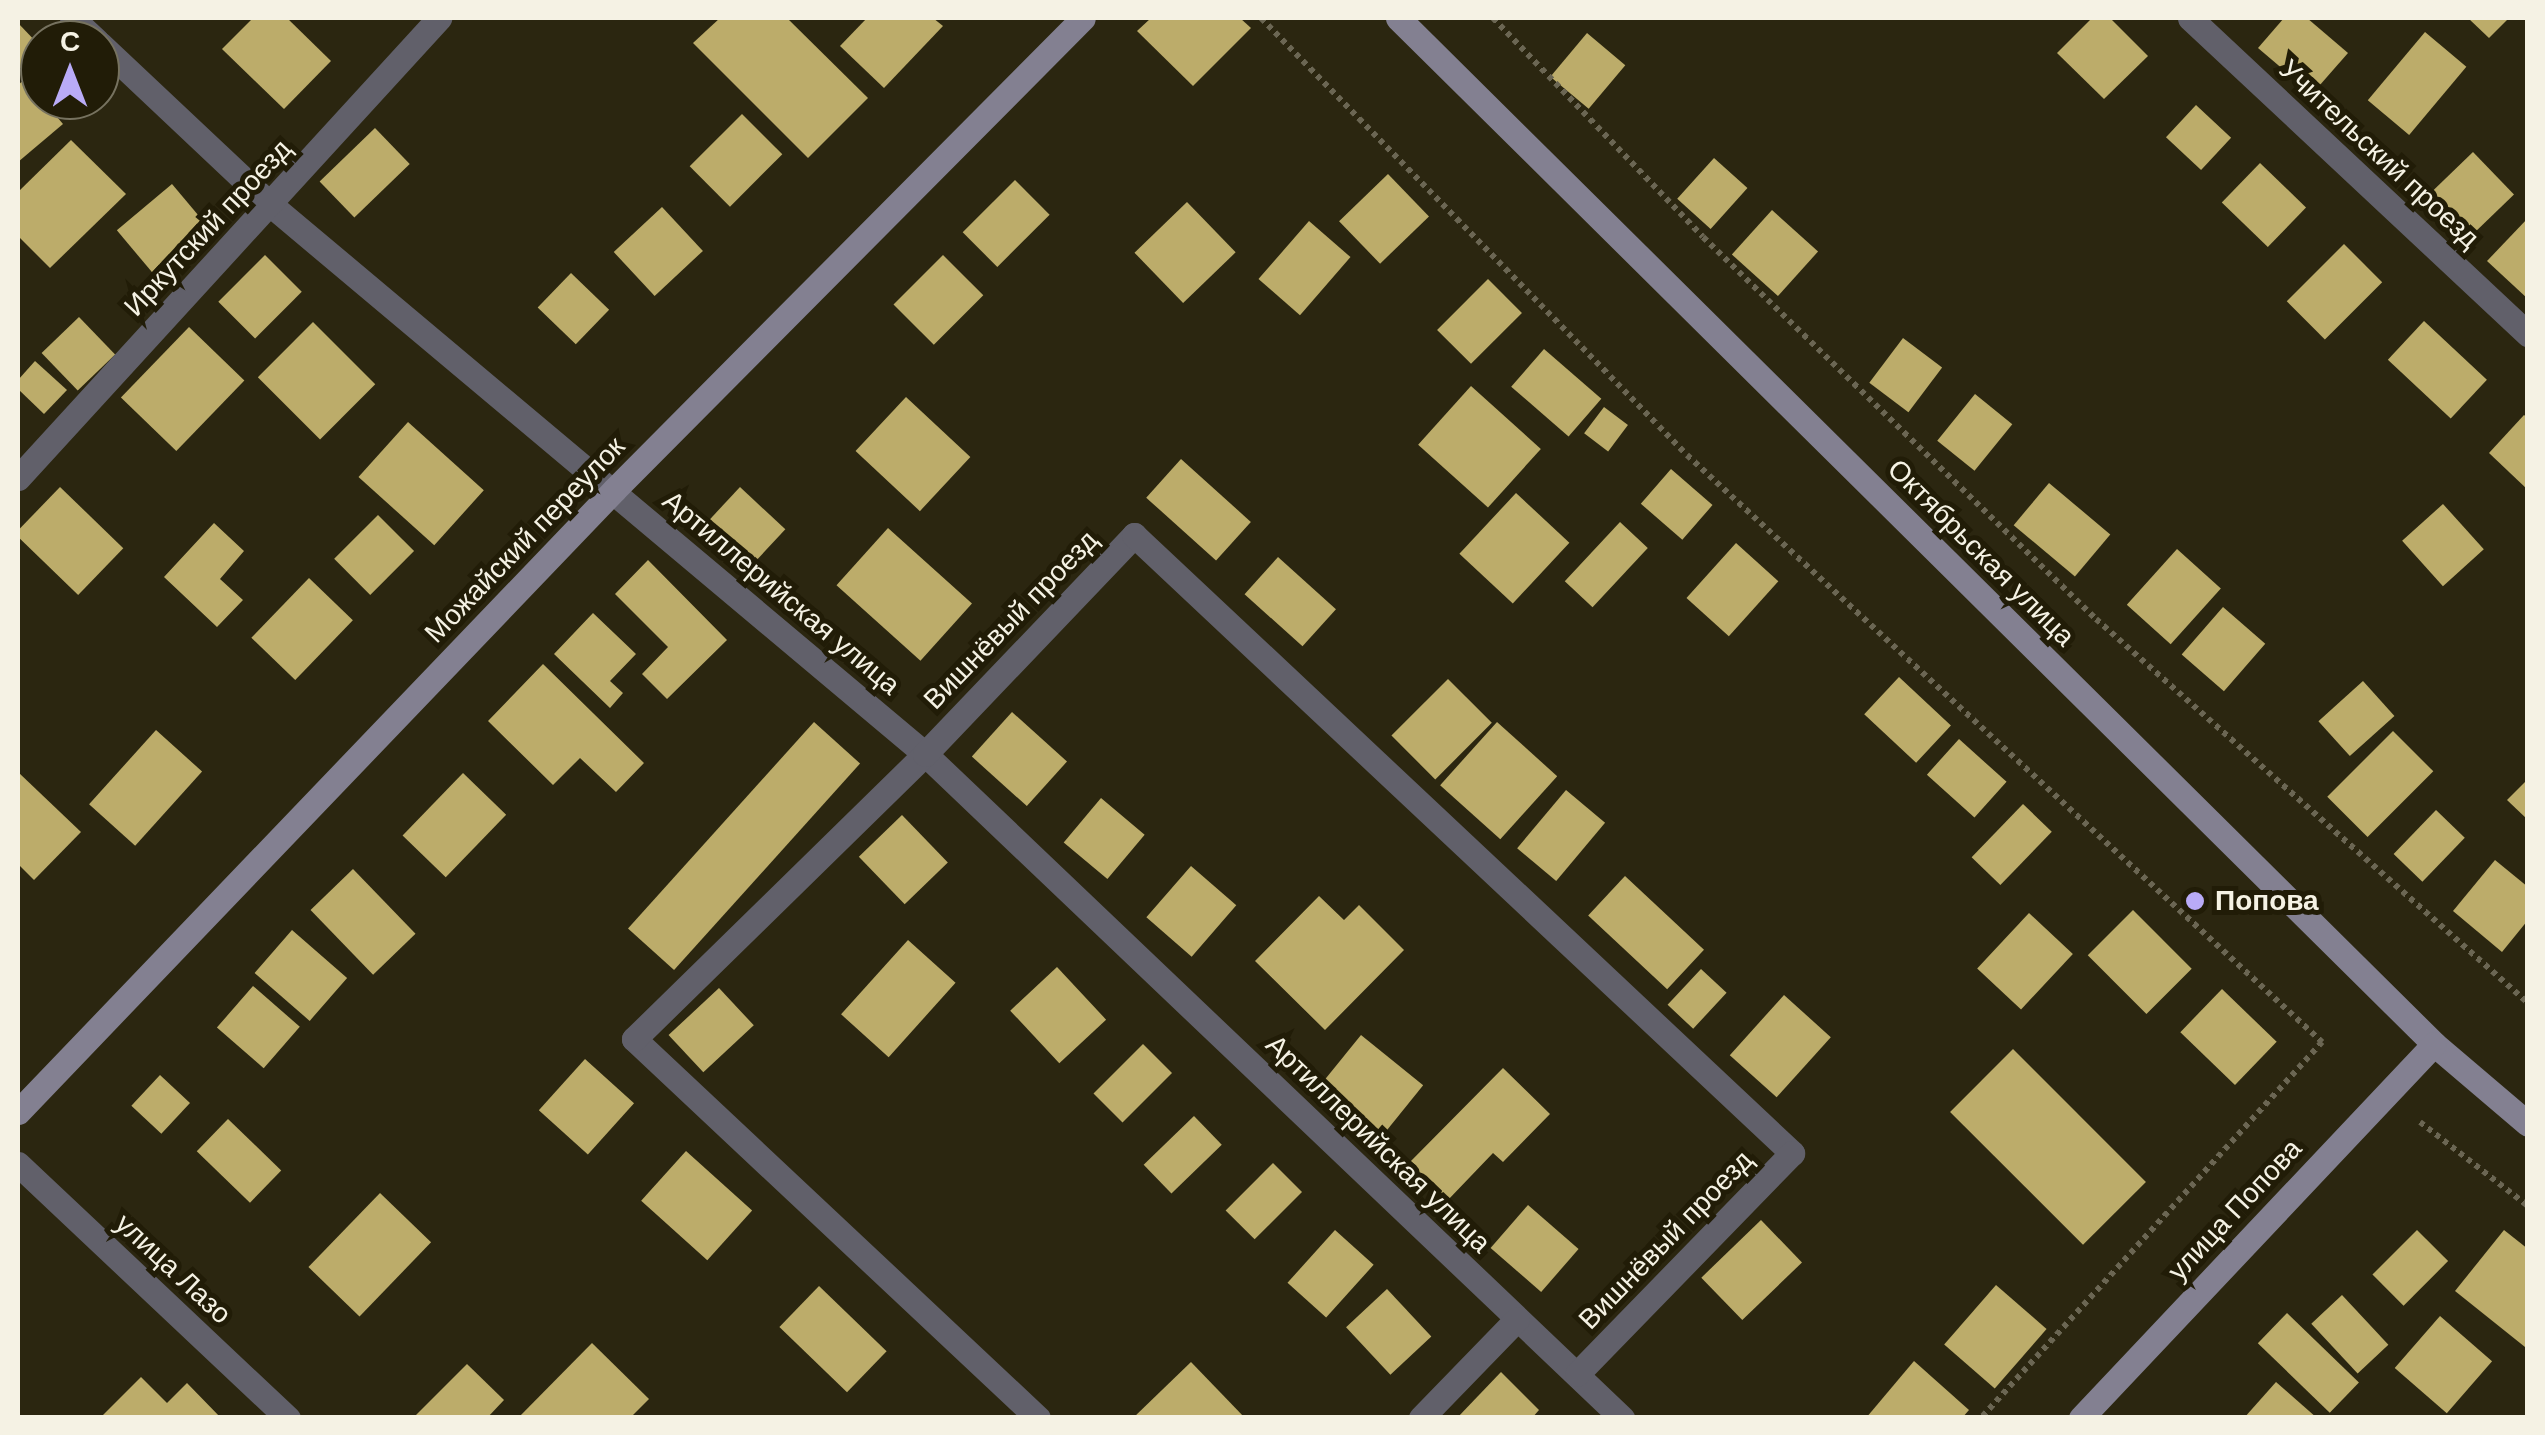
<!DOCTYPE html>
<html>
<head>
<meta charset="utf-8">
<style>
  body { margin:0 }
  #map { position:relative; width:2545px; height:1435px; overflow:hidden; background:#2b2610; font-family:"DM Sans",sans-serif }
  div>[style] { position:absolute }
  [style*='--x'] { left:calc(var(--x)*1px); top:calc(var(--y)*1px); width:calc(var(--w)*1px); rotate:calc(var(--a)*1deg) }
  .building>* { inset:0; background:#bcac6a; transform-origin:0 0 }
  .path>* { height:6px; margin-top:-3px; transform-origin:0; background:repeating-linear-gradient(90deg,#6b6653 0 5px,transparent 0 10px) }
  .street>* { height:25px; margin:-12.5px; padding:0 12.5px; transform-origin:12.5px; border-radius:12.5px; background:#61606a }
  .secondary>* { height:25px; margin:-12.5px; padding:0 12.5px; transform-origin:12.5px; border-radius:12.5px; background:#838091 }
  .dots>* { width:28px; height:28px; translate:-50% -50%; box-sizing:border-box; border:5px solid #211c07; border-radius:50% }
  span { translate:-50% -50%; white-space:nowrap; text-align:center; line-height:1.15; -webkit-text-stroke:10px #211c07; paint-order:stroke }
  .street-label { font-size:28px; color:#f5f2e4 }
  .poi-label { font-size:28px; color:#f5f2e4; font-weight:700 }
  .left { translate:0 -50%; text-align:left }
  .frame { position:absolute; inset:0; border:20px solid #f5f2e4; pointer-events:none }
  .north { position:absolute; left:20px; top:20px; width:100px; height:100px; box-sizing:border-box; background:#211c07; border:2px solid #76725f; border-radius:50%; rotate:0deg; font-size:28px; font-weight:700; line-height:40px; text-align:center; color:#f5f2e4 }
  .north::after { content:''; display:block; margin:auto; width:35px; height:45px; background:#b9abf7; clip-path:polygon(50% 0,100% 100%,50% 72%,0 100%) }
</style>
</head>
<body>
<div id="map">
  <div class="building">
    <i style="clip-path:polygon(253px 18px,287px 18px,331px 61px,284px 109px,222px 49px)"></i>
    <i style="clip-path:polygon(720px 18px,787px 18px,868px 98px,808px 158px,693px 43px)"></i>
    <i style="clip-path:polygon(867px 18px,933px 18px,943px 26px,884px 88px,840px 46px)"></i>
    <i style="clip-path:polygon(1151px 18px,1240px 18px,1251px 28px,1193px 86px,1137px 31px)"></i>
    <i style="clip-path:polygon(2092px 18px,2110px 18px,2148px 56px,2104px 99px,2057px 53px)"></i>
    <i style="clip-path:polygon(2284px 18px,2307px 18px,2348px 53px,2312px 94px,2258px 48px)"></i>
    <i style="clip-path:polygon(2468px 18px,2509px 18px,2489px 38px)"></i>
    <i style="clip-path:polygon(18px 23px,40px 46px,18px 71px)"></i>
    <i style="left:2425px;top:32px;width:54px;height:89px;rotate:40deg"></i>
    <i style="left:1587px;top:33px;width:50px;height:57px;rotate:40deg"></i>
    <i style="clip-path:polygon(25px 79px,63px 124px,18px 162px,18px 85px)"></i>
    <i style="left:2196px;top:105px;width:48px;height:44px;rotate:43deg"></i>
    <i style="left:742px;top:114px;width:57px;height:74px;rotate:45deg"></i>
    <i style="left:375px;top:128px;width:50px;height:77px;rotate:46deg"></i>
    <i style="clip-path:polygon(71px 140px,126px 194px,50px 268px,18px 236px,18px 192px)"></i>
    <i style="left:2473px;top:152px;width:59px;height:63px;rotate:46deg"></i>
    <i style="left:1714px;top:158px;width:45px;height:55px;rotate:42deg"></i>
    <i style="left:2260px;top:163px;width:64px;height:55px;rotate:44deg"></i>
    <i style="left:1388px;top:174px;width:59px;height:68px;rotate:46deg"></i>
    <i style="left:1015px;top:180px;width:49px;height:74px;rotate:45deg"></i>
    <i style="left:172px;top:184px;width:67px;height:72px;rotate:50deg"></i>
    <i style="left:1187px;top:202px;width:70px;height:73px;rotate:46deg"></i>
    <i style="left:662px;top:207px;width:60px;height:66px;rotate:47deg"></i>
    <i style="left:1772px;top:210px;width:62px;height:60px;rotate:42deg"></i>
    <i style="clip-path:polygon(2528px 218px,2528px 299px,2487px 261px)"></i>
    <i style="left:1309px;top:221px;width:55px;height:77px;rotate:41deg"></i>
    <i style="left:2344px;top:244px;width:54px;height:81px;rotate:45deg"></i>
    <i style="left:265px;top:255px;width:52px;height:66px;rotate:45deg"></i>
    <i style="left:943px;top:255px;width:57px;height:70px;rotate:45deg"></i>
    <i style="left:571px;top:273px;width:53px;height:48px;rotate:44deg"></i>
    <i style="left:1488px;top:279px;width:48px;height:72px;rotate:45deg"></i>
    <i style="left:79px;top:317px;width:52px;height:52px;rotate:46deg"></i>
    <i style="left:2424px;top:321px;width:86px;height:53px;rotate:43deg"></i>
    <i style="left:313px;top:322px;width:88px;height:78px;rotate:45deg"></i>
    <i style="left:189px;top:327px;width:77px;height:98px;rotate:44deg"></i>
    <i style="left:1903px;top:338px;width:49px;height:56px;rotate:37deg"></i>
    <i style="left:1544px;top:349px;width:76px;height:50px;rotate:41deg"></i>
    <i style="clip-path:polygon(35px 361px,67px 390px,44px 414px,18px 389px,18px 380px)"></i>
    <i style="left:1471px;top:386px;width:94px;height:79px;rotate:42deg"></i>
    <i style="left:1975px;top:394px;width:48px;height:60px;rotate:39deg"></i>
    <i style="left:906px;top:397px;width:88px;height:74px;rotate:43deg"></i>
    <i style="left:1604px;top:407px;width:30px;height:33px;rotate:37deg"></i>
    <i style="clip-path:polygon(2524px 415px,2528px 418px,2528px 490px,2489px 453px)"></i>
    <i style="left:408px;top:422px;width:102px;height:74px;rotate:42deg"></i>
    <i style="left:1181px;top:459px;width:94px;height:52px;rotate:42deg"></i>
    <i style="left:1671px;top:469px;width:55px;height:46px;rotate:41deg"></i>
    <i style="left:2049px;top:483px;width:80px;height:55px;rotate:40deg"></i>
    <i style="left:60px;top:487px;width:88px;height:65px;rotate:44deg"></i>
    <i style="left:740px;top:487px;width:62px;height:45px;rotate:43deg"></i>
    <i style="left:1516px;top:493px;width:73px;height:83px;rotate:43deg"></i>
    <i style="left:2443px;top:504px;width:61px;height:55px;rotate:48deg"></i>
    <i style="left:378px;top:515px;width:51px;height:62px;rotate:45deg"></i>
    <i style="left:1620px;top:522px;width:38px;height:81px;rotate:43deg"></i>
    <i style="clip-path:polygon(214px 523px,244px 551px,220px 579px,243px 600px,217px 627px,164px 577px)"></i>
    <i style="left:888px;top:528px;width:113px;height:77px;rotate:42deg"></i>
    <i style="left:1736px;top:543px;width:57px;height:74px;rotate:42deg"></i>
    <i style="left:2177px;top:549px;width:59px;height:75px;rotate:42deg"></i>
    <i style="left:1278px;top:557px;width:78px;height:50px;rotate:42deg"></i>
    <i style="clip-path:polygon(648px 560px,727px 640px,667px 699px,642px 674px,668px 647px,615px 594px)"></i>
    <i style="left:309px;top:578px;width:61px;height:83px;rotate:44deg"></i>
    <i style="left:2223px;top:607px;width:56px;height:63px;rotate:41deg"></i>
    <i style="clip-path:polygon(593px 613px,636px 654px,610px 681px,623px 693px,610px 708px,554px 654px)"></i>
    <i style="clip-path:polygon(543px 664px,644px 763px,616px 792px,580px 758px,553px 785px,488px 721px)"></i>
    <i style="left:1899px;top:677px;width:71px;height:51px;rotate:43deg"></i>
    <i style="left:1448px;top:679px;width:62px;height:80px;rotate:45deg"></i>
    <i style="left:2363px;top:681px;width:47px;height:60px;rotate:48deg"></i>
    <i style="left:1012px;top:712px;width:74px;height:60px;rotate:42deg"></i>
    <i style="left:814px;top:722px;width:62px;height:278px;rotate:42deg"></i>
    <i style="left:1497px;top:722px;width:81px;height:85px;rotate:42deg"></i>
    <i style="left:156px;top:730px;width:62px;height:100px;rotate:42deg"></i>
    <i style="left:2393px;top:731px;width:57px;height:93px;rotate:45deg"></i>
    <i style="left:1959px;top:739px;width:64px;height:48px;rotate:42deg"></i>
    <i style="clip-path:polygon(18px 772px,81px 832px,34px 880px,18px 864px)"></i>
    <i style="left:463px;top:773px;width:60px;height:87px;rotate:44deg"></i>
    <i style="clip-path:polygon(2528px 779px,2528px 820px,2507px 800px)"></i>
    <i style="left:1566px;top:790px;width:51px;height:76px;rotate:40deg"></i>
    <i style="left:1101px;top:798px;width:57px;height:58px;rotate:40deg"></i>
    <i style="left:2023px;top:804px;width:40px;height:74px;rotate:44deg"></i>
    <i style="left:2436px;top:810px;width:40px;height:61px;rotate:44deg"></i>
    <i style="left:902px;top:815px;width:66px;height:60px;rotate:46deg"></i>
    <i style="clip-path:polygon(2495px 860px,2528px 887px,2528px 920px,2502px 952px,2453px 911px)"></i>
    <i style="left:1191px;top:866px;width:60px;height:68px;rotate:41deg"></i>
    <i style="left:353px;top:869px;width:90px;height:59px;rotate:46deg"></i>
    <i style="left:1625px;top:876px;width:108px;height:54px;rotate:43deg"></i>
    <i style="clip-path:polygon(1319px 896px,1344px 920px,1359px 905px,1404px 950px,1325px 1030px,1255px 961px)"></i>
    <i style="left:2133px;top:910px;width:83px;height:64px;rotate:45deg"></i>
    <i style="left:2029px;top:913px;width:60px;height:76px;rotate:43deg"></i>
    <i style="left:292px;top:930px;width:73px;height:57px;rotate:41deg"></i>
    <i style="left:908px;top:940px;width:64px;height:100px;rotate:42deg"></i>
    <i style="left:1057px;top:967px;width:72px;height:64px;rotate:47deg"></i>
    <i style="left:1701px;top:969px;width:35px;height:49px;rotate:43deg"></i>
    <i style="left:253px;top:986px;width:62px;height:55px;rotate:41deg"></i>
    <i style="left:719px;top:988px;width:51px;height:69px;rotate:47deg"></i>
    <i style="left:2222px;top:989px;width:76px;height:60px;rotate:44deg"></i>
    <i style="left:1784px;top:995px;width:63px;height:81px;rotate:42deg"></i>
    <i style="left:1361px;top:1035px;width:80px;height:67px;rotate:39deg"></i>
    <i style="left:1143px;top:1044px;width:41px;height:70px;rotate:45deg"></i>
    <i style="left:2013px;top:1049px;width:188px;height:89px;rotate:45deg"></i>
    <i style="left:585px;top:1059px;width:66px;height:69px;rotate:42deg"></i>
    <i style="clip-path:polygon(1503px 1068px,1550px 1114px,1503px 1162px,1493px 1153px,1447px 1201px,1409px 1163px)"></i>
    <i style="left:160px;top:1075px;width:41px;height:42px;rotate:43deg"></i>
    <i style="left:1194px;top:1116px;width:40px;height:70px;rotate:46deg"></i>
    <i style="left:228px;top:1119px;width:74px;height:45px;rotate:44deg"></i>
    <i style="left:686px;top:1151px;width:89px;height:67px;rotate:42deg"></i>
    <i style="left:1273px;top:1163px;width:41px;height:67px;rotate:45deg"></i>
    <i style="left:380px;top:1193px;width:71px;height:103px;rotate:44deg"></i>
    <i style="left:1528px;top:1205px;width:67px;height:57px;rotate:41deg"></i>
    <i style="left:1761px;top:1220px;width:59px;height:83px;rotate:46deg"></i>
    <i style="left:1335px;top:1230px;width:52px;height:71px;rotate:42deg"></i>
    <i style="left:2417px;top:1230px;width:44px;height:63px;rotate:45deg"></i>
    <i style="clip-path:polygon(2504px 1230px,2528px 1249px,2525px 1347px,2455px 1291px)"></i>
    <i style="left:1996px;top:1285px;width:67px;height:79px;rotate:41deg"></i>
    <i style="left:819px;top:1286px;width:94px;height:57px;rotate:44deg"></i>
    <i style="left:1387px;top:1289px;width:65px;height:56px;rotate:47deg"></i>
    <i style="left:2342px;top:1295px;width:68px;height:42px;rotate:47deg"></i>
    <i style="left:2287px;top:1313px;width:100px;height:42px;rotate:44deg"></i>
    <i style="left:2440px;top:1316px;width:69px;height:69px;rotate:41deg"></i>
    <i style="clip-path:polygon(592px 1343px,649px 1399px,630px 1418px,518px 1418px)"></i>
    <i style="clip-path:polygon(1914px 1361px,1969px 1410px,1962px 1418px,1866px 1418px)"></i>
    <i style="clip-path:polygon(1191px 1362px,1245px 1418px,1133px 1418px)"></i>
    <i style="clip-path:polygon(467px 1364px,504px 1400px,487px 1418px,413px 1418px)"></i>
    <i style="clip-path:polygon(1501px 1372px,1539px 1410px,1532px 1418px,1457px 1418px)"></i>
    <i style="clip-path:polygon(141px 1377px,167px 1403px,187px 1383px,221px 1418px,100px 1418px)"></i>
    <i style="clip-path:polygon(2276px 1382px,2317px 1418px,2244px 1418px)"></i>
  </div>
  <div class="path">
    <i style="--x:1261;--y:18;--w:610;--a:45.73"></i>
    <i style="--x:1687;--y:455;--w:865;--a:42.75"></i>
    <i style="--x:2322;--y:1042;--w:508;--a:132.21"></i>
    <i style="--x:1493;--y:18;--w:303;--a:46.2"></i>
    <i style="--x:1703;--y:237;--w:548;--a:44.19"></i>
    <i style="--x:2096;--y:619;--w:578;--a:41.63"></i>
    <i style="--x:2420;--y:1122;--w:137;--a:37.9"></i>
  </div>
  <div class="street">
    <i style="--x:72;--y:18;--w:33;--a:43"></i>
    <i style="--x:2190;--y:18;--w:463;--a:43.1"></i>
    <i style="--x:100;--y:44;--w:235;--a:43.3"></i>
    <i style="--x:271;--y:205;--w:854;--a:40.01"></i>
    <i style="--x:925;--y:754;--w:963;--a:43.61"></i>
    <i style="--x:18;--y:478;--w:624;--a:-47.53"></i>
    <i style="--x:18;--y:1164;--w:371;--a:43.3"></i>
    <i style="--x:1038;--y:1418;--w:554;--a:-136.83"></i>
    <i style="--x:634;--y:1039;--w:407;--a:-44.4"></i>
    <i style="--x:925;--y:754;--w:303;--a:-46.3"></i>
    <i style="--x:1134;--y:535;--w:903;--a:43.2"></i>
    <i style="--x:1792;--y:1153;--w:308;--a:134.2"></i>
    <i style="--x:1421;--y:1418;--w:138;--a:-45.9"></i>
  </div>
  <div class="secondary">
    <i style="--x:1398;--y:18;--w:1458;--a:44.72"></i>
    <i style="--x:2434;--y:1044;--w:123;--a:40.4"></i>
    <i style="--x:18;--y:1112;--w:861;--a:-46.22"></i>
    <i style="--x:614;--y:490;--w:665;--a:-45.18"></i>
    <i style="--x:2081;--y:1418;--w:514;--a:-46.65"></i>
  </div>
  <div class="dots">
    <i style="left:2195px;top:901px;background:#b9abf7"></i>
  </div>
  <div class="street-label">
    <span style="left:2379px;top:154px;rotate:43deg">Учительский проезд</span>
    <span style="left:208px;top:228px;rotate:-47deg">Иркутский проезд</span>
    <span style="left:525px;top:540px;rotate:-46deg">Можайский переулок</span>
    <span style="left:1981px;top:553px;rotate:45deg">Октябрьская улица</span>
    <span style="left:781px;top:593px;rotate:40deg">Артиллерийская улица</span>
    <span style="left:1011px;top:620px;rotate:-46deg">Вишнёвый проезд</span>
    <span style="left:1378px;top:1144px;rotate:44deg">Артиллерийская улица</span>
    <span style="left:2235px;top:1210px;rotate:-47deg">улица Попова</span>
    <span style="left:1666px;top:1240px;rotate:-46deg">Вишнёвый проезд</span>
    <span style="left:173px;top:1269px;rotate:43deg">улица Лазо</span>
  </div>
  <div class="poi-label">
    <span class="left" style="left:2215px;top:901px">Попова</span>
  </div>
  <div class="frame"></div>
  <div class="north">С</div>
</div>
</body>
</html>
